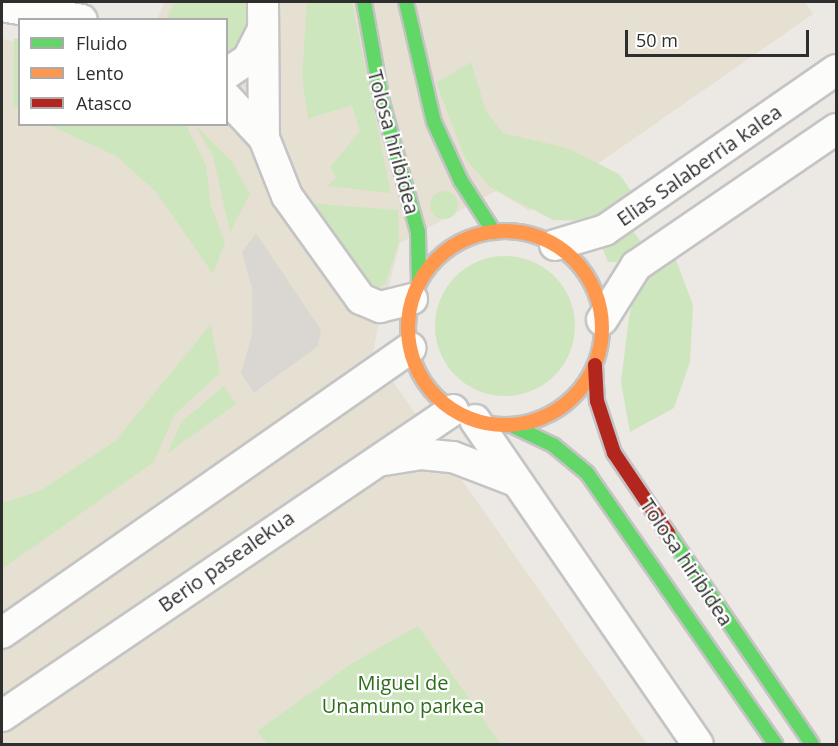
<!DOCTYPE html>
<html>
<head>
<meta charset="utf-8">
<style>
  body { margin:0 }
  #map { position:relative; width:838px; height:746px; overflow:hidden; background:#ece8e4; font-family:"Open Sans",sans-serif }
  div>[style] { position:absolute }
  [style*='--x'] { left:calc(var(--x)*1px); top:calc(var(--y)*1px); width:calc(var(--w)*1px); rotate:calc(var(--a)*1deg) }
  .education>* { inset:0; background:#e6e0d3 }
  .green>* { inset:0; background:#cee6be }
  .round { border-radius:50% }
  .plaza>* { inset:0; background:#dad6d2 }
  .roads { filter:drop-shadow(2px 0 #c5c4c5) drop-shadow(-2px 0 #c5c4c5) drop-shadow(0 2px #c5c4c5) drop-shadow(0 -2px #c5c4c5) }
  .street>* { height:30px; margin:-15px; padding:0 15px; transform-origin:15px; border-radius:15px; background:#fcfcfb }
  .fast>* { height:14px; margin:-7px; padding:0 7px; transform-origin:7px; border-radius:7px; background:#63d668 }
  .slow>* { height:14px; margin:-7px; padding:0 7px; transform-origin:7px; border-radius:7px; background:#ff974d }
  .slow>.ring { margin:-7px; padding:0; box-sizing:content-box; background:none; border:14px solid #ff974d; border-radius:50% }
  .jam>* { height:14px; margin:-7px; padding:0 7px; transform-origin:7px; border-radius:7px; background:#b3261e }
  span { translate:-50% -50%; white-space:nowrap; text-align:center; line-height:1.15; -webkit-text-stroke:4.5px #fff; paint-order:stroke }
  .street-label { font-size:20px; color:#2e2e2e }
  .park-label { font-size:20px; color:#2c6e1b }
  .frame { position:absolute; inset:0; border:3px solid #2e2e2e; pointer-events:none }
  .legend { position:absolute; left:18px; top:18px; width:210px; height:108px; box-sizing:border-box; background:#fff; border:2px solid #ababab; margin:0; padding:8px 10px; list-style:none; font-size:18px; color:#2e2e2e }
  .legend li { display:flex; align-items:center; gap:12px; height:30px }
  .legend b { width:30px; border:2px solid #ababab }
  .scale { position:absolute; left:625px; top:30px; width:184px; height:27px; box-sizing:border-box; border:3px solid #2e2e2e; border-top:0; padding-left:8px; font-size:18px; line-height:21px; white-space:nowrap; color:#2e2e2e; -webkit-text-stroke:4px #fff; paint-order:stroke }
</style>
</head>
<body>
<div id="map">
  <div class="education">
    <i style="clip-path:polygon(165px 2px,805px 2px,813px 14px,530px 211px,496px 191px,400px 243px,379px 322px,373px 353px,647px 744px,2px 744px,2px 39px,19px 42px,20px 124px,226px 124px,226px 20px,157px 19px)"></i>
  </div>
  <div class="green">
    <i style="clip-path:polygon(174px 2px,249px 2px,248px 31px,227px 66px,226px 20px,166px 20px)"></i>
    <i style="clip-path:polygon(307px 2px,352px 2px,391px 193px,327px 186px,336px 178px,330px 167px,360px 131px,352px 105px,308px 119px,302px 78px)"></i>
    <i style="clip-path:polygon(14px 38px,19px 39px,19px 107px,13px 107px)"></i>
    <i style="clip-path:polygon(471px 62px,486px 111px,503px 133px,567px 148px,619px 174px,635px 196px,586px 221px,553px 220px,490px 187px,465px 158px,436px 83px)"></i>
    <i style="clip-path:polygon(49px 125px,186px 125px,206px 165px,211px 206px,225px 242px,213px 274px,156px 192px,116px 156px)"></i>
    <i style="clip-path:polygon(195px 125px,232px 162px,250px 194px,230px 232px,213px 156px)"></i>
    <i class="round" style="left:430px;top:191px;width:28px;height:28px"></i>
    <i style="clip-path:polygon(308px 203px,398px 210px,399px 242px,385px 285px,372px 289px)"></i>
    <i style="clip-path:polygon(631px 228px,643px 245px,618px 262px,608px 262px,602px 247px)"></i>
    <i style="clip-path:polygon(673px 252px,693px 305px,690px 362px,674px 408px,630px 432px,621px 382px,629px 317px,636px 287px,652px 266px)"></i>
    <i class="round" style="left:435px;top:256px;width:140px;height:140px"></i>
    <i style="clip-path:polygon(211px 324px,220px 373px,174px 415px,154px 462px,2px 569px,2px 503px,40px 491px,115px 441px)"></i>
    <i style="clip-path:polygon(224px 386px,236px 404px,167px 454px,181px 422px)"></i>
    <i style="clip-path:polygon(418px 626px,501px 744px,267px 744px,257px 731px,354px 662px)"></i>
  </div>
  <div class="plaza">
    <i style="clip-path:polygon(256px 233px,321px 330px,318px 346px,254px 393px,241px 373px,252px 335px,252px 288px,242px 252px)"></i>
  </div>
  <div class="roads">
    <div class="street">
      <i style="--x:263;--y:2;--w:136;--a:89.6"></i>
      <i style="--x:264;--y:138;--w:62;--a:68.4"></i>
      <i style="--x:287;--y:196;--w:127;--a:54.3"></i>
      <i style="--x:361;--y:299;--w:21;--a:23"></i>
      <i style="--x:380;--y:307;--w:33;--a:-14"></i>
      <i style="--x:2;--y:6;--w:81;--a:9.9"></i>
      <i style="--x:226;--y:74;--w:27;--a:-34"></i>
      <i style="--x:248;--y:59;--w:31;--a:-63"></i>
      <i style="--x:226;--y:97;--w:56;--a:47.2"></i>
      <i style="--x:555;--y:245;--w:52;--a:-16.7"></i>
      <i style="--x:605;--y:230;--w:281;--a:-34.7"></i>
      <i style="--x:602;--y:320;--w:64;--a:-57.8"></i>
      <i style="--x:636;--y:266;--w:242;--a:-34.4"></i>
      <i style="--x:475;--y:420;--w:393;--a:55.5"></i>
      <i style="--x:384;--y:460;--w:38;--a:-9"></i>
      <i style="--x:422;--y:454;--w:31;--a:6"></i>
      <i style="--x:453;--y:457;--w:67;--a:20.9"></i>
      <i style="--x:2;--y:633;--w:498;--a:-34.9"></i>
      <i style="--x:2;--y:716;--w:545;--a:-34.16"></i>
    </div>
    <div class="fast">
      <i style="--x:364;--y:2;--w:102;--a:79.8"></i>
      <i style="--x:382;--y:102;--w:135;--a:74.5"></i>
      <i style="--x:418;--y:232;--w:51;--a:88.9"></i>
      <i style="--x:406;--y:2;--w:123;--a:76.9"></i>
      <i style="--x:434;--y:122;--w:65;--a:65.4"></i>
      <i style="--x:461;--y:181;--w:61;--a:57.1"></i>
      <i style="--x:511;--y:425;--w:47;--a:25.5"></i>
      <i style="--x:553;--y:445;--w:44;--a:39.5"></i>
      <i style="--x:587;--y:473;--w:330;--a:55.2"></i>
      <i style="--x:668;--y:533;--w:255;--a:55.7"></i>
    </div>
    <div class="slow">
      <i class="ring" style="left:408px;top:231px;width:180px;height:180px"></i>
    </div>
    <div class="jam">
      <i style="--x:595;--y:365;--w:36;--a:87"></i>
      <i style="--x:597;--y:401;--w:55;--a:71.9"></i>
      <i style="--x:614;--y:453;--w:97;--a:56"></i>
    </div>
  </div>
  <div class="street-label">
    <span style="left:394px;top:142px;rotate:75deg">Tolosa hiribidea</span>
    <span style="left:699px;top:165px;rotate:-35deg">Elias Salaberria kalea</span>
    <span style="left:226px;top:561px;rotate:-35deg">Berio pasealekua</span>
    <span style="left:687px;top:562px;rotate:56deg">Tolosa hiribidea</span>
  </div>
  <div class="park-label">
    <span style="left:403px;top:694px">Miguel de<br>Unamuno parkea</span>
  </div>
  <div class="frame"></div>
  <ul class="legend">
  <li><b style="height:8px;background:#63d668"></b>Fluido</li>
  <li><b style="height:8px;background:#ff974d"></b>Lento</li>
  <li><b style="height:8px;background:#b3261e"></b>Atasco</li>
  </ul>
  <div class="scale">50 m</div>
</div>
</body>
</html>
